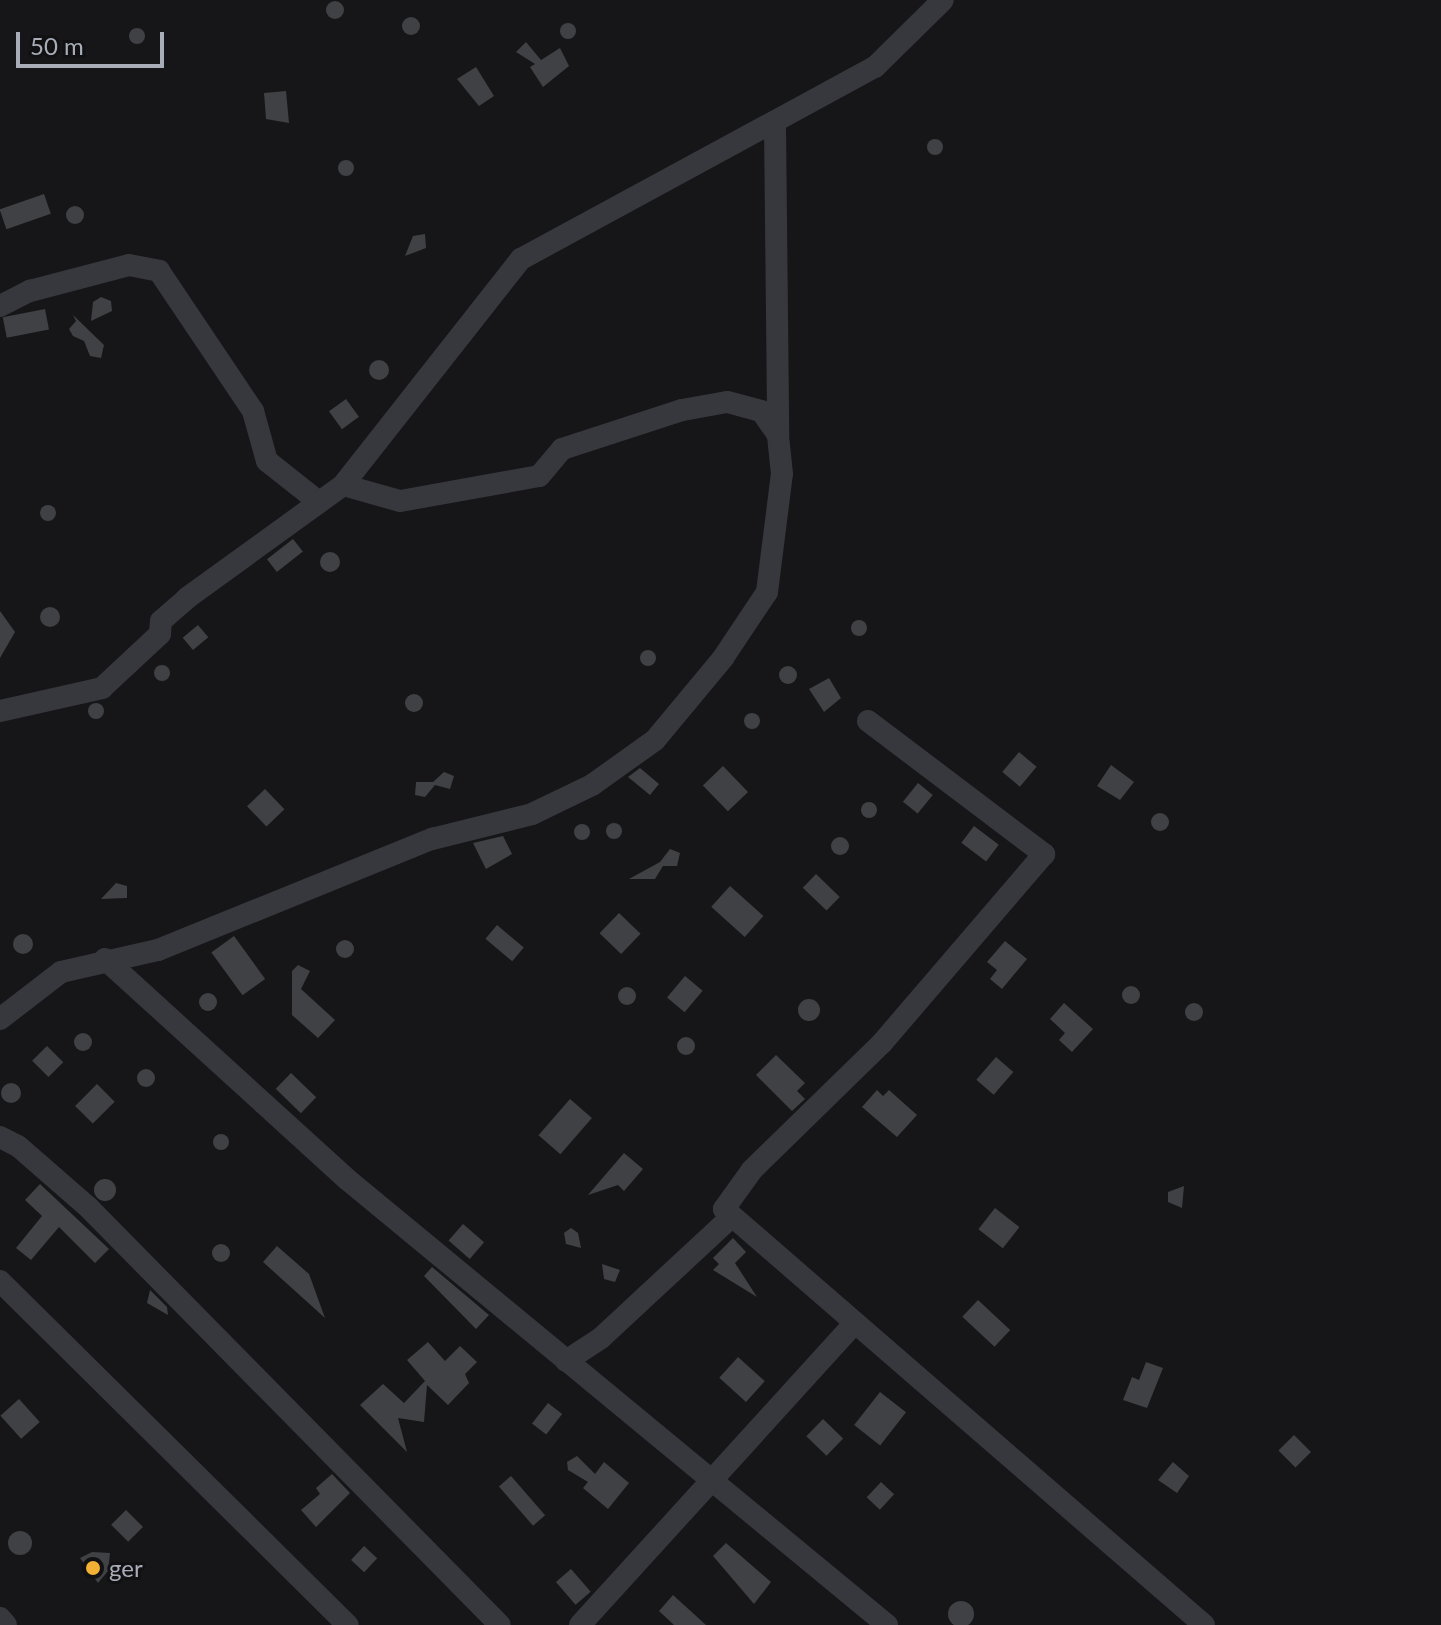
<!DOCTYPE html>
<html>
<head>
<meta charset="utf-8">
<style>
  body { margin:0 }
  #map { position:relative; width:1441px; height:1625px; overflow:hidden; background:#161618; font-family:Lato,sans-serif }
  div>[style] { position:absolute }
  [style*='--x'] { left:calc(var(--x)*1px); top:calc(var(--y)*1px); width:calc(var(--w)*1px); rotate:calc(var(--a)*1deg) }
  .building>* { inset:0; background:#404145; transform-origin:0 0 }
  .round { border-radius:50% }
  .minor>* { height:22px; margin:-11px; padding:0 11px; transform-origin:11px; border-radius:11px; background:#37383d }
  .dots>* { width:22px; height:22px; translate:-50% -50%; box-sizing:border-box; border:4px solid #111113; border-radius:50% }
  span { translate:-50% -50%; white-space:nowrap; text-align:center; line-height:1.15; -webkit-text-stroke:6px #111113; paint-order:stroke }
  .poi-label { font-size:24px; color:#a8adb8 }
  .left { translate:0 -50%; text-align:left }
  .scale { position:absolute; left:16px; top:32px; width:148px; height:36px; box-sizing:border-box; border:4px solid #a8adb8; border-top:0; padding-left:10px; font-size:24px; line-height:28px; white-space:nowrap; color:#a8adb8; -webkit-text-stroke:6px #111113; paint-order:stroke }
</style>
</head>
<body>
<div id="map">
  <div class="building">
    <i class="round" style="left:326px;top:1px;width:18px;height:18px"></i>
    <i class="round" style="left:402px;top:17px;width:18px;height:18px"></i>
    <i class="round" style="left:560px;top:23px;width:16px;height:16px"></i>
    <i class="round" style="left:129px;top:28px;width:16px;height:16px"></i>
    <i style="clip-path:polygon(526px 42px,541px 60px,560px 48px,569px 66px,543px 87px,530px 67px,535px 64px,516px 52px)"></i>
    <i style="clip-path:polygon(476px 67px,494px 96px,479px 106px,457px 79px)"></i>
    <i style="clip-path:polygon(286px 91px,289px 123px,266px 119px,264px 93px)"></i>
    <i class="round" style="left:927px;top:139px;width:16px;height:16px"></i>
    <i class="round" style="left:338px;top:160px;width:16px;height:16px"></i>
    <i style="left:44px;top:194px;width:21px;height:47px;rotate:71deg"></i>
    <i class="round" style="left:66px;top:206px;width:18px;height:18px"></i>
    <i style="clip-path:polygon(425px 234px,426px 248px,405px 256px,413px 236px)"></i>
    <i style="clip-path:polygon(101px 297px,111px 301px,112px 311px,91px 321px,93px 302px)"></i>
    <i style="left:45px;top:309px;width:21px;height:43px;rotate:79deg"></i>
    <i style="clip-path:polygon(73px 315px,104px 345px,101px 358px,90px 356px,84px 341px,73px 336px,69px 329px,76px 321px)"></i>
    <i class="round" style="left:369px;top:360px;width:20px;height:20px"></i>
    <i style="left:346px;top:399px;width:22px;height:21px;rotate:54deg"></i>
    <i class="round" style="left:40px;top:505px;width:16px;height:16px"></i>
    <i style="left:293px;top:539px;width:16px;height:33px;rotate:52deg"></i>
    <i class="round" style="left:320px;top:552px;width:20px;height:20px"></i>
    <i class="round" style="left:40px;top:607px;width:20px;height:20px"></i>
    <i style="clip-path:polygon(0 611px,15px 632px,0 658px)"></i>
    <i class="round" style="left:851px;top:620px;width:16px;height:16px"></i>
    <i style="left:198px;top:625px;width:16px;height:20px;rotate:50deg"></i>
    <i class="round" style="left:640px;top:650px;width:16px;height:16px"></i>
    <i class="round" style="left:154px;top:665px;width:16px;height:16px"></i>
    <i class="round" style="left:779px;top:666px;width:18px;height:18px"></i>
    <i style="clip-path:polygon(829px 678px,841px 698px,824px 712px,809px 689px)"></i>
    <i class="round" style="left:405px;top:694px;width:18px;height:18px"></i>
    <i class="round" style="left:88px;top:703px;width:16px;height:16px"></i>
    <i class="round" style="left:744px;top:713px;width:16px;height:16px"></i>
    <i style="left:1019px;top:752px;width:23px;height:26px;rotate:40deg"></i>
    <i style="clip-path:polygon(1111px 765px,1134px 782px,1120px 800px,1097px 786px)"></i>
    <i style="left:723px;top:766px;width:36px;height:28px;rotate:46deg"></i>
    <i style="clip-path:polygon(640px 768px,659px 784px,650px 795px,628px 777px)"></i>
    <i style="clip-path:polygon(444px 772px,454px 776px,450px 789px,435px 785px,425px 797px,415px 795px,416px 782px,433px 782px)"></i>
    <i style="left:918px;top:783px;width:19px;height:24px;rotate:39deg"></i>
    <i style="left:265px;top:789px;width:28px;height:25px;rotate:46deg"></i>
    <i class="round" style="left:861px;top:802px;width:16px;height:16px"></i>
    <i class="round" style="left:1151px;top:813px;width:18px;height:18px"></i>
    <i class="round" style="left:606px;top:823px;width:16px;height:16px"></i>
    <i class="round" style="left:574px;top:824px;width:16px;height:16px"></i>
    <i style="left:974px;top:826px;width:31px;height:21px;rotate:37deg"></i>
    <i style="clip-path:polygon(503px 836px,512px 854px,486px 869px,473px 843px)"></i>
    <i class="round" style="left:831px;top:837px;width:18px;height:18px"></i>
    <i style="clip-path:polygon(670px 849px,680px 853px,677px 866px,663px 866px,655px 879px,629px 879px,660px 862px)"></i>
    <i style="left:816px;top:874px;width:33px;height:19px;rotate:44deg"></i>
    <i style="clip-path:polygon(116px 883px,127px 886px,127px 898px,101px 899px)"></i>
    <i style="left:730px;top:886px;width:45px;height:28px;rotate:42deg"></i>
    <i style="left:619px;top:913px;width:30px;height:28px;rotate:44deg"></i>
    <i style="left:497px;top:925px;width:35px;height:18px;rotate:40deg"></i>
    <i class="round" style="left:13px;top:934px;width:20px;height:20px"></i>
    <i style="left:234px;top:936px;width:53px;height:28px;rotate:54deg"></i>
    <i class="round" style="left:336px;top:940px;width:18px;height:18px"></i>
    <i style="clip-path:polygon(1005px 941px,1027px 959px,1002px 989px,990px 979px,997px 970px,987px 962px)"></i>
    <i style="clip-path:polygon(298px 965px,310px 971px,301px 989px,335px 1020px,318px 1038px,292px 1015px,292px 971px)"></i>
    <i style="left:685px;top:976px;width:23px;height:28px;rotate:40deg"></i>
    <i class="round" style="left:1122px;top:986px;width:18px;height:18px"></i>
    <i class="round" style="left:618px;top:987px;width:18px;height:18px"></i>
    <i class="round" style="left:199px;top:993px;width:18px;height:18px"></i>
    <i class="round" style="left:798px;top:999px;width:22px;height:22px"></i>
    <i style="clip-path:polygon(1064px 1003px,1093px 1029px,1072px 1052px,1059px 1040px,1065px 1033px,1050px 1019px)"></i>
    <i class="round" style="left:1185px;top:1003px;width:18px;height:18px"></i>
    <i class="round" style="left:74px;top:1033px;width:18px;height:18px"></i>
    <i class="round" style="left:677px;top:1037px;width:18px;height:18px"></i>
    <i style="left:47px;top:1046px;width:23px;height:21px;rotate:45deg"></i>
    <i style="clip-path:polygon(776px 1055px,805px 1083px,797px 1091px,805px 1099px,792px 1111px,756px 1075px)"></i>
    <i style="left:996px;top:1057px;width:23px;height:30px;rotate:41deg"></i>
    <i class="round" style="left:137px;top:1069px;width:18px;height:18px"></i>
    <i style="left:291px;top:1073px;width:35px;height:22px;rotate:44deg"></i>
    <i class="round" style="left:1px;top:1083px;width:20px;height:20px"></i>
    <i style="left:97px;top:1084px;width:25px;height:31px;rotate:45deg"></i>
    <i style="clip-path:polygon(877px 1090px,883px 1096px,889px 1090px,917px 1115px,897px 1137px,862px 1107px)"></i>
    <i style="left:570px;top:1099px;width:29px;height:48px;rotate:41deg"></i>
    <i class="round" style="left:213px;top:1134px;width:16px;height:16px"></i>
    <i style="clip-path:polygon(624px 1153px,643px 1169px,624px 1191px,618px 1185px,588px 1195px)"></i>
    <i class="round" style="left:94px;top:1179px;width:22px;height:22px"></i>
    <i style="clip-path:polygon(40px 1184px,109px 1249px,95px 1263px,59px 1227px,31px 1260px,16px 1248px,42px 1216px,25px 1200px)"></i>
    <i style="clip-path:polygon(1184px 1186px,1182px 1208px,1168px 1202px,1168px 1192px)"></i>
    <i style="left:995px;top:1208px;width:31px;height:27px;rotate:38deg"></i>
    <i style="left:463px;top:1224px;width:28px;height:22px;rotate:41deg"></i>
    <i style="clip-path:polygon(571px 1228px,578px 1233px,581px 1248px,566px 1244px,564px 1233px)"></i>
    <i style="clip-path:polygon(733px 1238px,746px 1252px,735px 1263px,757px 1297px,713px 1270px,719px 1264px,713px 1258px)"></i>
    <i class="round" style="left:212px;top:1244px;width:18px;height:18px"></i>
    <i style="clip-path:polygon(277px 1246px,309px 1274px,325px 1318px,263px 1262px)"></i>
    <i style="clip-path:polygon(602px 1264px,620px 1270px,615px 1282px,604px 1279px)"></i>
    <i style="clip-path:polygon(432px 1267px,489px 1315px,476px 1329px,424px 1276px)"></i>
    <i style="clip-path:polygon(150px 1290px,167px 1307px,168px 1315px,147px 1303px)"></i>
    <i style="left:978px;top:1300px;width:44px;height:23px;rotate:43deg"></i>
    <i style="clip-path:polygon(428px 1342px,445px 1361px,460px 1346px,477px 1362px,465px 1374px,469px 1383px,448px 1405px,427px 1385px,424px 1422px,398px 1418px,407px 1452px,360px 1405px,383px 1384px,404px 1403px,425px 1381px,407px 1360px)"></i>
    <i style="left:738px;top:1357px;width:36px;height:28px;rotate:42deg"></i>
    <i style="clip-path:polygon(1146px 1362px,1163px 1368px,1147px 1408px,1123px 1400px,1132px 1377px,1139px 1380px)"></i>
    <i style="left:880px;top:1392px;width:33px;height:42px;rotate:38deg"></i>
    <i style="left:19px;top:1399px;width:31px;height:25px;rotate:48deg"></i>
    <i style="left:548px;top:1403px;width:18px;height:26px;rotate:38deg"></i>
    <i style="left:823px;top:1419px;width:28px;height:24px;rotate:44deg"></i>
    <i style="left:1294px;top:1435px;width:24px;height:22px;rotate:45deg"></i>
    <i style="clip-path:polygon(577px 1456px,595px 1474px,604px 1462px,629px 1483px,608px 1509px,583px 1488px,588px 1482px,568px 1470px,567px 1462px)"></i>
    <i style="clip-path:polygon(1173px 1462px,1189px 1476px,1177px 1493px,1158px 1480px)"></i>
    <i style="clip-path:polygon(332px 1474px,350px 1493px,316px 1527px,301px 1510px,320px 1494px,316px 1488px)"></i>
    <i style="left:511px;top:1476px;width:52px;height:16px;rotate:49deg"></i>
    <i style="left:881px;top:1482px;width:18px;height:21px;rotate:43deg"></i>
    <i style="left:126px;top:1510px;width:24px;height:21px;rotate:45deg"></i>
    <i class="round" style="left:8px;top:1531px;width:24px;height:24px"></i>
    <i style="clip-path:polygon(726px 1543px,771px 1582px,754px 1604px,713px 1556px)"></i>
    <i style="left:364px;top:1546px;width:18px;height:19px;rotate:43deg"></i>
    <i style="clip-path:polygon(92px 1552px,110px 1553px,108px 1571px,98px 1583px,80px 1558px)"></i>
    <i style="left:571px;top:1569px;width:30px;height:20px;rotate:49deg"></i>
    <i style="clip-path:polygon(673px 1595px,706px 1625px,674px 1625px,659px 1611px)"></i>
    <i class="round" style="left:948px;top:1601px;width:26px;height:26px"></i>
  </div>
  <div class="minor">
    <i style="--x:775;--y:125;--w:310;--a:89.4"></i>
    <i style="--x:0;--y:306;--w:34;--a:-27"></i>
    <i style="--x:30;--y:291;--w:102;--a:-14.7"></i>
    <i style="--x:129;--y:265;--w:31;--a:11"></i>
    <i style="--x:159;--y:271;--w:169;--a:56.1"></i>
    <i style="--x:253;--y:411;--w:52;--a:74.4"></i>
    <i style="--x:267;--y:461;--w:66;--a:38.3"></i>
    <i style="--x:0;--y:711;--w:105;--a:-12.7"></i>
    <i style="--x:102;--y:688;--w:79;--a:-43"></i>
    <i style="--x:160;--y:634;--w:13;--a:-86"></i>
    <i style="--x:161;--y:621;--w:35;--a:-41"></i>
    <i style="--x:187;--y:598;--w:193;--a:-35.9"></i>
    <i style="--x:343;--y:485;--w:288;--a:-51.8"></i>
    <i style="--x:521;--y:259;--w:403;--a:-28.5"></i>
    <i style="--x:875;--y:67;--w:95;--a:-44.6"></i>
    <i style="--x:868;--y:721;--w:221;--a:37.1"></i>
    <i style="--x:1044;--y:854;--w:249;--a:130.6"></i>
    <i style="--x:882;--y:1043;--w:182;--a:135.7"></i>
    <i style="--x:752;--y:1170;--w:48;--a:125.7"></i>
    <i style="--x:724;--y:1209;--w:635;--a:40.91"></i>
    <i style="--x:105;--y:959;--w:328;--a:42.3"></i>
    <i style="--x:348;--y:1180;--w:699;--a:39.54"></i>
    <i style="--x:0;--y:1019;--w:77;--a:-37.6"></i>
    <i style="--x:61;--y:972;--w:99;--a:-12.8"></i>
    <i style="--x:158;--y:950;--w:296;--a:-22.1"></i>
    <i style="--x:432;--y:839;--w:103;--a:-14"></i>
    <i style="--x:532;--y:814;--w:67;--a:-25.8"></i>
    <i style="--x:592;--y:785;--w:77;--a:-35.5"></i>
    <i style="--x:655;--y:740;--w:107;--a:-50.3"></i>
    <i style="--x:723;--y:658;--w:79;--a:-56.3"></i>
    <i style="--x:767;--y:592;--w:119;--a:-82.8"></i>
    <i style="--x:782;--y:474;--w:39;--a:-96"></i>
    <i style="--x:778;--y:435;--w:29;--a:-125"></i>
    <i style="--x:761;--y:411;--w:35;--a:-165"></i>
    <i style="--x:727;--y:402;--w:46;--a:169.9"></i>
    <i style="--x:682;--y:410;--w:126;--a:162"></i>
    <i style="--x:562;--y:449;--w:35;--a:130"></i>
    <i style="--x:539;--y:476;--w:141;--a:169.8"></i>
    <i style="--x:400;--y:501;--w:59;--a:-164.3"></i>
    <i style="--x:0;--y:1137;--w:20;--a:27"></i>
    <i style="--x:18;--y:1146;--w:94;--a:41.1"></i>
    <i style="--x:89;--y:1208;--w:585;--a:45.42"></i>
    <i style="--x:0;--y:1281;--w:489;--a:44.7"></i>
    <i style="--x:566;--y:1361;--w:42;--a:-33.3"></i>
    <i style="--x:601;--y:1338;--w:176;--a:-42.9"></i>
    <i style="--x:0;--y:1618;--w:9;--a:49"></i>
    <i style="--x:580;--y:1625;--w:406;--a:-47.7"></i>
  </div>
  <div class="dots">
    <i style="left:93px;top:1568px;background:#f2b134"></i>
  </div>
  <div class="poi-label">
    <span class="left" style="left:109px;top:1568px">ger</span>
  </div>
  <div class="scale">50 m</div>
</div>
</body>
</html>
